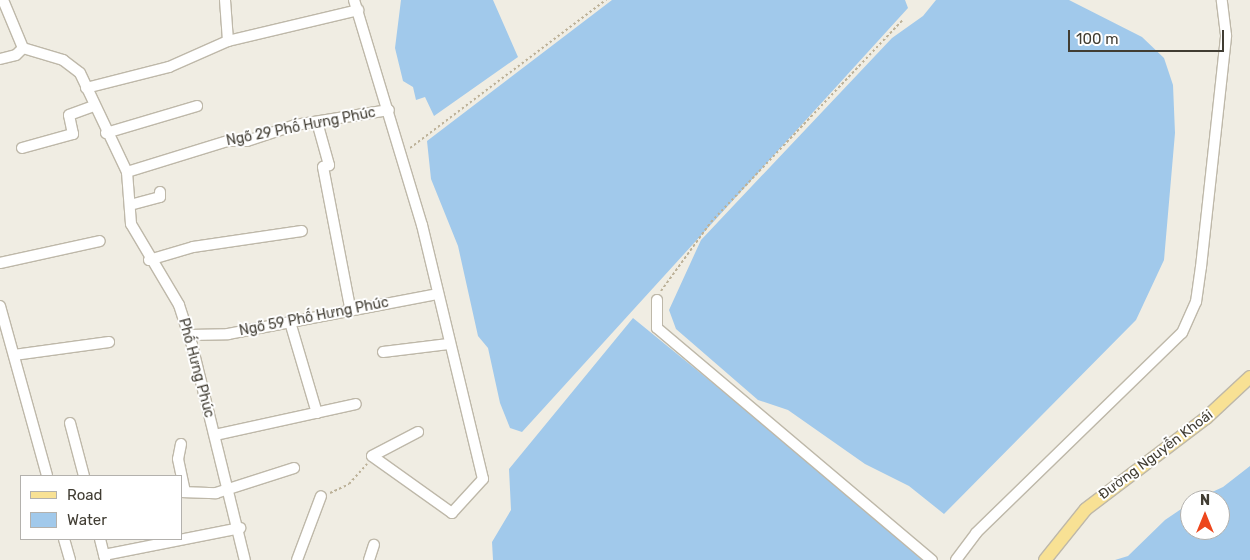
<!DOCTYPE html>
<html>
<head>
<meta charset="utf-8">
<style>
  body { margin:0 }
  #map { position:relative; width:1250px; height:560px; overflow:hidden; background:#f0ede3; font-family:Rubik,sans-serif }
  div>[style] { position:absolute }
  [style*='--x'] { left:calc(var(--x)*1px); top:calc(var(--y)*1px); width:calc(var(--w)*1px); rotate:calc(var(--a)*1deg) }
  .water>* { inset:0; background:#a1c9eb }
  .path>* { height:2px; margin-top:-1px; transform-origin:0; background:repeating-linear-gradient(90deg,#bcb198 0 2.5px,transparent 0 5px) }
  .roads { filter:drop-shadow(1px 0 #beb8a9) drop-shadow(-1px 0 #beb8a9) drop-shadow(0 1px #beb8a9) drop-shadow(0 -1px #beb8a9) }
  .minor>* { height:10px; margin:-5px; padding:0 5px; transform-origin:5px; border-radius:5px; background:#fff }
  .major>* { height:12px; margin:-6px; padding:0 6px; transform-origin:6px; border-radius:6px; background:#f8e194 }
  span { translate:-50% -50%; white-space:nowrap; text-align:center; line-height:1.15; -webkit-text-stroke:4px #fff; paint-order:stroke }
  .street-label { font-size:14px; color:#413d33 }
  .legend { position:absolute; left:20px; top:475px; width:162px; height:65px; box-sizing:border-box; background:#fff; border:1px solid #b3b1ad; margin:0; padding:6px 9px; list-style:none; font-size:15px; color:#413d33 }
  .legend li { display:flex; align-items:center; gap:10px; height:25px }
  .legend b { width:25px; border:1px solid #b3b1ad }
  .north { position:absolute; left:1180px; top:490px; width:50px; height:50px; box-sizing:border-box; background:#fff; border:1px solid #b3b1ad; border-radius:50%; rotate:0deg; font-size:14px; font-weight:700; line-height:20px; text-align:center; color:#413d33 }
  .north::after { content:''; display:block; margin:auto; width:18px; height:22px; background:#ed471d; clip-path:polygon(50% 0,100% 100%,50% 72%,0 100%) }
  .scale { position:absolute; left:1068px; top:30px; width:156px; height:22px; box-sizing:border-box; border:2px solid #413d33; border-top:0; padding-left:6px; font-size:15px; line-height:18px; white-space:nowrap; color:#413d33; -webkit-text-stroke:4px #fff; paint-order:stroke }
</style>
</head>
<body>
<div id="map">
  <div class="water">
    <i style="clip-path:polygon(401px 0,493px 0,518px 57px,434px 116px,425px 97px,416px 100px,413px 87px,403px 81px,395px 48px)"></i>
    <i style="clip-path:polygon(612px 0,905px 0,908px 8px,522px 432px,510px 428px,500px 403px,488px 348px,478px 336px,458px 246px,431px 179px,427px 141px)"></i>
    <i style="clip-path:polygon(936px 0,1069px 0,1142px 37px,1164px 58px,1173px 85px,1175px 133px,1164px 260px,1136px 320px,944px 514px,909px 486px,865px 464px,788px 410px,758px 400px,676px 329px,669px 310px,701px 240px,892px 38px,923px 16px)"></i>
    <i style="clip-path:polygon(633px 318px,784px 441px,922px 560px,493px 560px,492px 542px,511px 510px,509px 469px)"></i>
    <i style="clip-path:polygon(1250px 466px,1250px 560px,1115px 560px,1128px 556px,1165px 520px,1190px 503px,1190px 530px,1220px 530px,1220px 500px,1195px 500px,1223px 487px)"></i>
  </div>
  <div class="path">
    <i style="--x:410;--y:148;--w:246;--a:-37.1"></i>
    <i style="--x:661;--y:291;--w:85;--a:-54.1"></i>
    <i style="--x:711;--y:222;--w:279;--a:-46.5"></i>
    <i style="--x:330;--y:493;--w:21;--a:-25"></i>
    <i style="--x:349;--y:484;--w:27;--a:-48"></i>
  </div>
  <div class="roads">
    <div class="minor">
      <i style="--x:3;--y:0;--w:52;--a:67.4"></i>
      <i style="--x:23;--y:48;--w:42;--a:16.7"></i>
      <i style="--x:63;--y:60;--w:21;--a:37"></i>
      <i style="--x:80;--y:73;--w:110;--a:64.6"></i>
      <i style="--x:127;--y:172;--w:52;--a:85.6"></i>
      <i style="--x:131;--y:224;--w:94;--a:59.3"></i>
      <i style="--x:179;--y:305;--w:42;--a:72"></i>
      <i style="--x:192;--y:345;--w:221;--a:76.2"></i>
      <i style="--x:225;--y:0;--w:41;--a:85.8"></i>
      <i style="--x:354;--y:0;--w:235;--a:73.2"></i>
      <i style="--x:422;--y:225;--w:261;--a:76.5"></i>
      <i style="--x:483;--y:479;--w:46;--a:132.4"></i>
      <i style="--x:452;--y:513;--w:98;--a:-144.5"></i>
      <i style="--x:372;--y:456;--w:52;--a:-27.6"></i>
      <i style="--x:0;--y:59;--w:16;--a:-14"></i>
      <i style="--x:16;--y:55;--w:10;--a:-45"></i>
      <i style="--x:86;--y:88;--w:86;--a:-14.2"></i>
      <i style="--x:169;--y:67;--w:64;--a:-23.8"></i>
      <i style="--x:228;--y:41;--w:134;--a:-13.4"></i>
      <i style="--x:317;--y:122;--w:45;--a:74.4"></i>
      <i style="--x:329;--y:165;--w:6;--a:162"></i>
      <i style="--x:323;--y:167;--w:143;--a:79.1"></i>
      <i style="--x:106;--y:133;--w:95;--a:-16.5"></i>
      <i style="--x:22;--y:148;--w:53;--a:-15.4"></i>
      <i style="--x:73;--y:134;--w:19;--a:-102"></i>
      <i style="--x:69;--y:115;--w:27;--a:-20"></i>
      <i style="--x:127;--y:172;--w:106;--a:-17.1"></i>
      <i style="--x:228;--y:141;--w:19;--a:0"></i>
      <i style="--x:247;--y:141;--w:51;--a:-18.4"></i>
      <i style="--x:295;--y:125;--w:95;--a:-9.1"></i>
      <i style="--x:130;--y:205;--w:31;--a:-15"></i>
      <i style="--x:160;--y:197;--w:5;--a:-90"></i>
      <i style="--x:149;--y:260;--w:46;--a:-16.5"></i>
      <i style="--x:193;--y:247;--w:110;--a:-8.4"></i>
      <i style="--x:0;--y:263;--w:102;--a:-12.4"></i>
      <i style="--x:657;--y:300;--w:28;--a:90"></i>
      <i style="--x:657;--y:328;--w:360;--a:40.2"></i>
      <i style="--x:0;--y:306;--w:176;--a:74.5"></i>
      <i style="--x:290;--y:322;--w:95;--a:73.5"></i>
      <i style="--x:189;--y:335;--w:39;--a:-1"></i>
      <i style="--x:228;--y:334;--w:214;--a:-10.8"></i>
      <i style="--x:383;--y:352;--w:66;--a:-6.9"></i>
      <i style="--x:14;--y:355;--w:96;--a:-7.8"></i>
      <i style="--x:70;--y:423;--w:55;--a:75.2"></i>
      <i style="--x:215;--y:435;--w:144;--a:-12.4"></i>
      <i style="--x:181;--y:444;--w:15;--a:101"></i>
      <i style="--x:178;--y:459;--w:33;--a:78"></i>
      <i style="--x:181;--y:492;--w:35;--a:2"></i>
      <i style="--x:216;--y:493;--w:82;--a:-17.8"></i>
      <i style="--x:64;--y:539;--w:22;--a:74"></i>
      <i style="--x:100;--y:539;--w:21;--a:76"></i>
      <i style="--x:104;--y:555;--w:139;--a:-11.2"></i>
      <i style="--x:297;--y:560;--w:68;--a:-69.4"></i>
      <i style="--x:369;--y:560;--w:16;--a:-72"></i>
      <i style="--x:956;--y:560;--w:34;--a:-53"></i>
      <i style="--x:976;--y:533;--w:287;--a:-44.2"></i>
      <i style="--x:1182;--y:333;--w:34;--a:-66"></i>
      <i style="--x:1196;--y:302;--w:35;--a:-82"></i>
      <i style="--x:1201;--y:267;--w:233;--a:-83.8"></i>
      <i style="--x:1226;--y:35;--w:35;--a:-97"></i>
    </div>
    <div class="major">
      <i style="--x:1045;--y:560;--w:65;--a:-51.2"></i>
      <i style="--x:1086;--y:509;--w:151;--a:-37.2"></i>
      <i style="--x:1206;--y:418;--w:60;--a:-43"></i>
    </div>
  </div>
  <div class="street-label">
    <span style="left:301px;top:127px;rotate:-11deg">Ngõ 29 Phố Hưng Phúc</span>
    <span style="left:314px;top:317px;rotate:-11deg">Ngõ 59 Phố Hưng Phúc</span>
    <span style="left:196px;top:368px;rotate:75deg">Phố Hưng Phúc</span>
    <span style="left:1156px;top:455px;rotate:-37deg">Đường Nguyễn Khoái</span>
  </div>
  <ul class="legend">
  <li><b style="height:6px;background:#f8e194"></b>Road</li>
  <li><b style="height:14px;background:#a1c9eb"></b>Water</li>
  </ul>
  <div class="north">N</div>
  <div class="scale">100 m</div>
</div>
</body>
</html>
